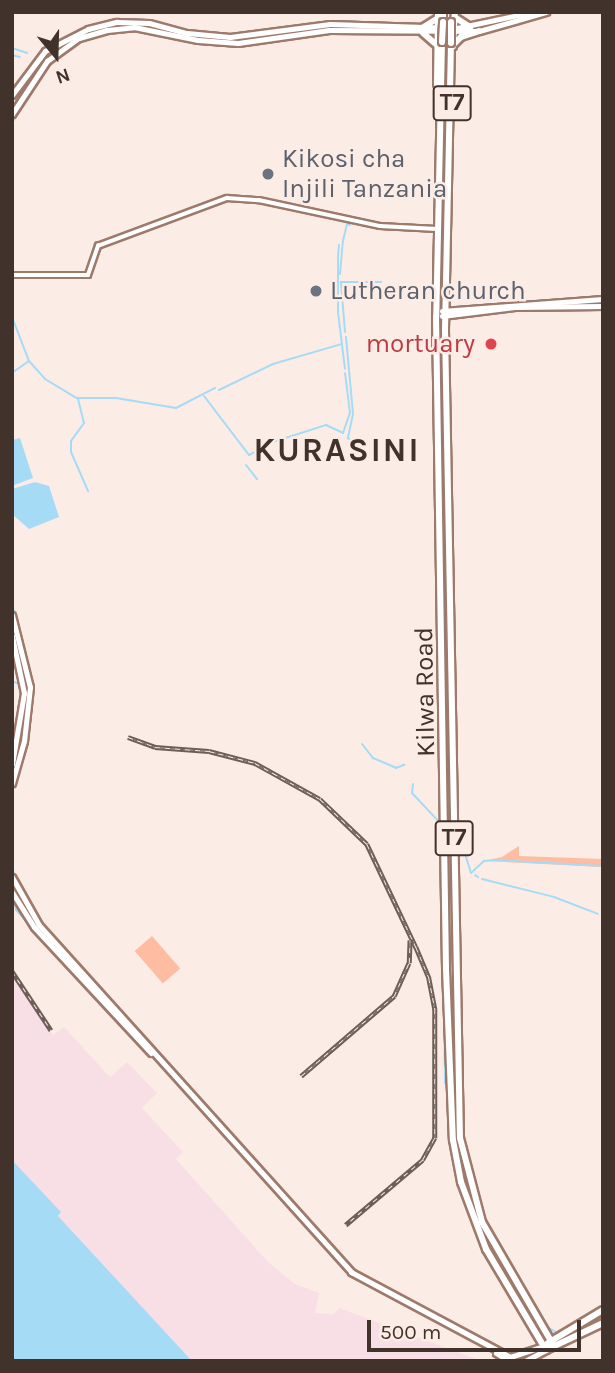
<!DOCTYPE html>
<html>
<head>
<meta charset="utf-8">
<style>
  body { margin:0 }
  #map { position:relative; width:615px; height:1373px; overflow:hidden; background:#fcece6; font-family:Karla,sans-serif }
  div>[style] { position:absolute }
  [style*='--x'] { left:calc(var(--x)*1px); top:calc(var(--y)*1px); width:calc(var(--w)*1px); rotate:calc(var(--a)*1deg) }
  .industrial>* { inset:0; background:#f8dfe6 }
  .green>* { inset:0; background:#febda2; transform-origin:0 0 }
  .water>* { inset:0; background:#a6dbf6 }
  .stream>* { height:2px; margin:-1px; padding:0 1px; transform-origin:1px; border-radius:1px; background:#a6dbf6 }
  .roads { filter:drop-shadow(2px 0 #9d7a6c) drop-shadow(-2px 0 #9d7a6c) drop-shadow(0 2px #9d7a6c) drop-shadow(0 -2px #9d7a6c) }
  .minor>* { height:3.5px; margin:-1.75px; padding:0 1.75px; transform-origin:1.75px; border-radius:1.75px; background:#fff }
  .major>* { height:5px; margin:-2.5px; padding:0 2.5px; transform-origin:2.5px; border-radius:2.5px; background:#fff }
  .highway>* { height:6px; margin:-3px; padding:0 3px; transform-origin:3px; border-radius:3px; background:#fff }
  .rail>* { height:4.5px; margin-top:-2.25px; transform-origin:0; background:repeating-linear-gradient(90deg,#fcece6 0 5px,#6d5e58 0 10px); box-sizing:border-box; border-block:2px solid #6d5e58 }
  .bridges { filter:drop-shadow(2px 0 #9d7a6c) drop-shadow(-2px 0 #9d7a6c) drop-shadow(0 2px #9d7a6c) drop-shadow(0 -2px #9d7a6c) }
  .highway-bridge>* { height:6px; margin:-3px; padding:0 3px; transform-origin:3px; border-radius:3px; background:#fff }
  .dots>* { width:19px; height:19px; translate:-50% -50%; box-sizing:border-box; border:4px solid #fcece6; border-radius:50% }
  span { translate:-50% -50%; white-space:nowrap; text-align:center; line-height:1.15; -webkit-text-stroke:5px #fcece6; paint-order:stroke }
  .shield-label span { padding:2px 5px; background:#fcece6; border:2px solid; border-radius:5px; -webkit-text-stroke-width:0 }
  .shield-label { font-size:24px; color:#41322c; font-weight:700 }
  .worship-label { font-size:26px; color:#5b616d }
  .left { translate:0 -50%; text-align:left }
  .health-label { font-size:26px; color:#be3a42 }
  .right { translate:-100% -50%; text-align:right }
  .street-label { font-size:26px; color:#41322c }
  .district-label { font-size:33px; color:#41322c; font-weight:700; letter-spacing:2px }
  .frame { position:absolute; inset:0; border:14px solid #41322c; pointer-events:none }
  .north { position:absolute; left:21px; top:21px; width:70px; height:70px; -webkit-text-stroke:5px #fcece6; paint-order:stroke; rotate:161deg; font-size:19px; font-weight:700; line-height:28px; text-align:center; color:#41322c }
  .north::after { content:''; display:block; margin:auto; width:24px; height:32px; background:#41322c; clip-path:polygon(50% 0,100% 100%,50% 72%,0 100%) }
  .scale { position:absolute; left:367px; top:1320px; width:214px; height:32px; box-sizing:border-box; border:4px solid #41322c; border-top:0; padding-left:9px; font-size:21px; line-height:24px; white-space:nowrap; color:#41322c; -webkit-text-stroke:5px #fcece6; paint-order:stroke }
</style>
</head>
<body>
<div id="map">
  <div class="industrial">
    <i style="clip-path:polygon(12px 975px,53px 1035px,64px 1027px,110px 1077px,127px 1062px,157px 1093px,142px 1108px,183px 1152px,176px 1159px,268px 1262px,295px 1284px,319px 1293px,315px 1313px,334px 1314px,339px 1308px,482px 1361px,192px 1361px,58px 1216px,61px 1212px,12px 1160px)"></i>
  </div>
  <div class="green">
    <i style="clip-path:polygon(519px 846px,519px 856px,603px 859px,603px 867px,484px 861px,502px 857px)"></i>
    <i style="left:152px;top:936px;width:43px;height:23px;rotate:49deg"></i>
  </div>
  <div class="water">
    <i style="clip-path:polygon(20px 438px,33px 478px,12px 486px,12px 440px)"></i>
    <i style="clip-path:polygon(35px 482px,49px 486px,59px 517px,29px 529px,12px 514px,12px 489px)"></i>
    <i style="clip-path:polygon(12px 1160px,61px 1212px,58px 1216px,192px 1361px,12px 1361px)"></i>
  </div>
  <div class="stream">
    <i style="--x:489;--y:32;--w:69;--a:-16.9"></i>
    <i style="--x:12;--y:48;--w:16;--a:18"></i>
    <i style="--x:12;--y:55;--w:8;--a:14"></i>
    <i style="--x:12;--y:123;--w:26;--a:-59"></i>
    <i style="--x:175;--y:216;--w:55;--a:-21.4"></i>
    <i style="--x:226;--y:196;--w:69;--a:8.4"></i>
    <i style="--x:93;--y:254;--w:10;--a:-84"></i>
    <i style="--x:338;--y:258;--w:13;--a:-86"></i>
    <i style="--x:338;--y:259;--w:53;--a:90"></i>
    <i style="--x:338;--y:312;--w:57;--a:83"></i>
    <i style="--x:340;--y:274;--w:33;--a:-85"></i>
    <i style="--x:343;--y:241;--w:17;--a:-77"></i>
    <i style="--x:347;--y:224;--w:3;--a:18"></i>
    <i style="--x:12;--y:317;--w:47;--a:68.9"></i>
    <i style="--x:29;--y:361;--w:21;--a:145"></i>
    <i style="--x:345;--y:332;--w:50;--a:-94.6"></i>
    <i style="--x:341;--y:282;--w:40;--a:0"></i>
    <i style="--x:346;--y:337;--w:77;--a:84.8"></i>
    <i style="--x:353;--y:414;--w:25;--a:102"></i>
    <i style="--x:348;--y:438;--w:16;--a:38"></i>
    <i style="--x:29;--y:361;--w:24;--a:48"></i>
    <i style="--x:45;--y:379;--w:37;--a:31"></i>
    <i style="--x:77;--y:398;--w:39;--a:0"></i>
    <i style="--x:116;--y:398;--w:61;--a:9.5"></i>
    <i style="--x:176;--y:408;--w:44;--a:-27.1"></i>
    <i style="--x:219;--y:390;--w:60;--a:-25.7"></i>
    <i style="--x:273;--y:364;--w:72;--a:-16.2"></i>
    <i style="--x:204;--y:396;--w:74;--a:52.7"></i>
    <i style="--x:249;--y:455;--w:27;--a:-28"></i>
    <i style="--x:273;--y:442;--w:56;--a:-17.8"></i>
    <i style="--x:326;--y:425;--w:19;--a:25"></i>
    <i style="--x:343;--y:433;--w:21;--a:-71"></i>
    <i style="--x:350;--y:413;--w:40;--a:-97.1"></i>
    <i style="--x:78;--y:399;--w:25;--a:76"></i>
    <i style="--x:84;--y:423;--w:22;--a:126"></i>
    <i style="--x:71;--y:441;--w:11;--a:90"></i>
    <i style="--x:71;--y:452;--w:43;--a:66.4"></i>
    <i style="--x:246;--y:465;--w:18;--a:52"></i>
    <i style="--x:12;--y:604;--w:40;--a:74"></i>
    <i style="--x:24;--y:646;--w:39;--a:78"></i>
    <i style="--x:12;--y:653;--w:24;--a:75"></i>
    <i style="--x:12;--y:681;--w:8;--a:23"></i>
    <i style="--x:362;--y:744;--w:18;--a:52"></i>
    <i style="--x:373;--y:758;--w:25;--a:23"></i>
    <i style="--x:396;--y:768;--w:9;--a:-21"></i>
    <i style="--x:413;--y:784;--w:9;--a:96"></i>
    <i style="--x:412;--y:793;--w:44;--a:46.8"></i>
    <i style="--x:12;--y:793;--w:54;--a:-72.9"></i>
    <i style="--x:28;--y:741;--w:44;--a:-83.5"></i>
    <i style="--x:457;--y:845;--w:6;--a:18"></i>
    <i style="--x:463;--y:847;--w:27;--a:73"></i>
    <i style="--x:12;--y:868;--w:11;--a:68"></i>
    <i style="--x:471;--y:873;--w:18;--a:-43"></i>
    <i style="--x:484;--y:861;--w:11;--a:-5"></i>
    <i style="--x:495;--y:860;--w:108;--a:3.2"></i>
    <i style="--x:475;--y:875;--w:4;--a:34"></i>
    <i style="--x:482;--y:879;--w:74;--a:14"></i>
    <i style="--x:554;--y:897;--w:47;--a:21.1"></i>
    <i style="--x:14;--y:899;--w:11;--a:80"></i>
    <i style="--x:16;--y:910;--w:21;--a:47"></i>
    <i style="--x:39;--y:920;--w:169;--a:48.1"></i>
    <i style="--x:442;--y:938;--w:8;--a:83"></i>
    <i style="--x:71;--y:971;--w:66;--a:48.1"></i>
    <i style="--x:444;--y:990;--w:93;--a:89.4"></i>
    <i style="--x:434;--y:1314;--w:79;--a:27.2"></i>
    <i style="--x:545;--y:1326;--w:13;--a:29"></i>
  </div>
  <div class="roads">
    <div class="minor">
      <i style="--x:12;--y:275;--w:76;--a:0"></i>
      <i style="--x:88;--y:275;--w:31;--a:-71"></i>
      <i style="--x:98;--y:246;--w:138;--a:-20.4"></i>
      <i style="--x:227;--y:198;--w:32;--a:4"></i>
      <i style="--x:259;--y:200;--w:124;--a:12.1"></i>
      <i style="--x:380;--y:226;--w:57;--a:3"></i>
    </div>
    <div class="major">
      <i style="--x:12;--y:95;--w:55;--a:-53.1"></i>
      <i style="--x:45;--y:51;--w:48;--a:-27.1"></i>
      <i style="--x:88;--y:29;--w:30;--a:-14"></i>
      <i style="--x:117;--y:22;--w:32;--a:2"></i>
      <i style="--x:149;--y:23;--w:39;--a:15"></i>
      <i style="--x:187;--y:33;--w:43;--a:5.3"></i>
      <i style="--x:230;--y:37;--w:101;--a:-7.4"></i>
      <i style="--x:330;--y:24;--w:127;--a:1.8"></i>
      <i style="--x:457;--y:28;--w:77;--a:-12"></i>
      <i style="--x:12;--y:114;--w:64;--a:-56.6"></i>
      <i style="--x:47;--y:61;--w:39;--a:-36"></i>
      <i style="--x:79;--y:38;--w:29;--a:-16"></i>
      <i style="--x:107;--y:30;--w:27;--a:-6"></i>
      <i style="--x:134;--y:27;--w:65;--a:11.5"></i>
      <i style="--x:198;--y:40;--w:40;--a:4.3"></i>
      <i style="--x:238;--y:43;--w:92;--a:-8.1"></i>
      <i style="--x:329;--y:30;--w:150;--a:0.4"></i>
      <i style="--x:479;--y:31;--w:70;--a:-15.8"></i>
      <i style="--x:442;--y:311;--w:161;--a:-4.3"></i>
      <i style="--x:442;--y:316;--w:73;--a:-7.1"></i>
      <i style="--x:514;--y:307;--w:89;--a:-0.6"></i>
      <i style="--x:12;--y:615;--w:74;--a:76"></i>
      <i style="--x:30;--y:687;--w:54;--a:96.3"></i>
      <i style="--x:24;--y:741;--w:44;--a:105.9"></i>
      <i style="--x:12;--y:636;--w:58;--a:78.1"></i>
      <i style="--x:24;--y:693;--w:72;--a:99.6"></i>
      <i style="--x:12;--y:877;--w:55;--a:60.6"></i>
      <i style="--x:39;--y:925;--w:467;--a:48"></i>
      <i style="--x:351;--y:1272;--w:180;--a:28.1"></i>
      <i style="--x:510;--y:1357;--w:35;--a:-18"></i>
      <i style="--x:12;--y:892;--w:41;--a:57.8"></i>
      <i style="--x:34;--y:927;--w:172;--a:47.1"></i>
      <i style="--x:496;--y:1353;--w:15;--a:32"></i>
      <i style="--x:525;--y:1361;--w:24;--a:-28"></i>
    </div>
    <div class="highway">
      <i style="--x:456;--y:18;--w:17;--a:33"></i>
      <i style="--x:443;--y:22;--w:10;--a:-90"></i>
      <i style="--x:422;--y:28;--w:19;--a:-32"></i>
      <i style="--x:423;--y:33;--w:18;--a:41"></i>
      <i style="--x:442;--y:42;--w:275;--a:91.2"></i>
      <i style="--x:436;--y:317;--w:652;--a:89.12"></i>
      <i style="--x:446;--y:969;--w:171;--a:87.7"></i>
      <i style="--x:453;--y:1140;--w:43;--a:79.2"></i>
      <i style="--x:461;--y:1182;--w:72;--a:69.5"></i>
      <i style="--x:486;--y:1249;--w:117;--a:59.3"></i>
      <i style="--x:546;--y:1350;--w:63;--a:-25.3"></i>
      <i style="--x:451;--y:43;--w:287;--a:91.2"></i>
      <i style="--x:445;--y:330;--w:808;--a:88.94"></i>
      <i style="--x:460;--y:1138;--w:87;--a:75.3"></i>
      <i style="--x:482;--y:1222;--w:143;--a:59.9"></i>
      <i style="--x:454;--y:44;--w:10;--a:-45"></i>
      <i style="--x:461;--y:37;--w:19;--a:-18"></i>
      <i style="--x:453;--y:46;--w:34;--a:-87"></i>
      <i style="--x:437;--y:84;--w:72;--a:-89.2"></i>
      <i style="--x:548;--y:1343;--w:64;--a:-31"></i>
    </div>
  </div>
  <div class="rail">
    <i style="--x:128;--y:737;--w:29;--a:20"></i>
    <i style="--x:155;--y:747;--w:54;--a:4.2"></i>
    <i style="--x:209;--y:751;--w:48;--a:14.6"></i>
    <i style="--x:255;--y:763;--w:74;--a:29"></i>
    <i style="--x:320;--y:799;--w:65;--a:43.8"></i>
    <i style="--x:367;--y:844;--w:114;--a:64.6"></i>
    <i style="--x:416;--y:947;--w:34;--a:67"></i>
    <i style="--x:429;--y:978;--w:32;--a:79"></i>
    <i style="--x:435;--y:1009;--w:129;--a:90"></i>
    <i style="--x:435;--y:1138;--w:25;--a:119"></i>
    <i style="--x:423;--y:1160;--w:101;--a:139.8"></i>
    <i style="--x:12;--y:971;--w:71;--a:56.5"></i>
    <i style="--x:301;--y:1076;--w:123;--a:-40.7"></i>
    <i style="--x:394;--y:996;--w:36;--a:-66"></i>
    <i style="--x:409;--y:963;--w:23;--a:-88"></i>
  </div>
  <div class="bridges">
    <div class="highway-bridge">
      <i style="--x:442;--y:42;--w:20;--a:-87"></i>
      <i style="--x:451;--y:43;--w:21;--a:-90"></i>
    </div>
  </div>
  <div class="dots">
    <i style="left:268px;top:174px;background:#6b7280"></i>
    <i style="left:316px;top:291px;background:#6b7280"></i>
    <i style="left:491px;top:344px;background:#e0444e"></i>
  </div>
  <div class="shield-label">
    <span style="left:452px;top:103px">T7</span>
    <span style="left:454px;top:838px">T7</span>
  </div>
  <div class="worship-label">
    <span class="left" style="left:282px;top:174px">Kikosi cha<br>Injili Tanzania</span>
    <span class="left" style="left:330px;top:291px">Lutheran church</span>
  </div>
  <div class="health-label">
    <span class="right" style="left:475px;top:344px">mortuary</span>
  </div>
  <div class="street-label">
    <span style="left:425px;top:692px;rotate:-91deg">Kilwa Road</span>
  </div>
  <div class="district-label">
    <span style="left:337px;top:451px">KURASINI</span>
  </div>
  <div class="frame"></div>
  <div class="north">N</div>
  <div class="scale">500 m</div>
</div>
</body>
</html>
